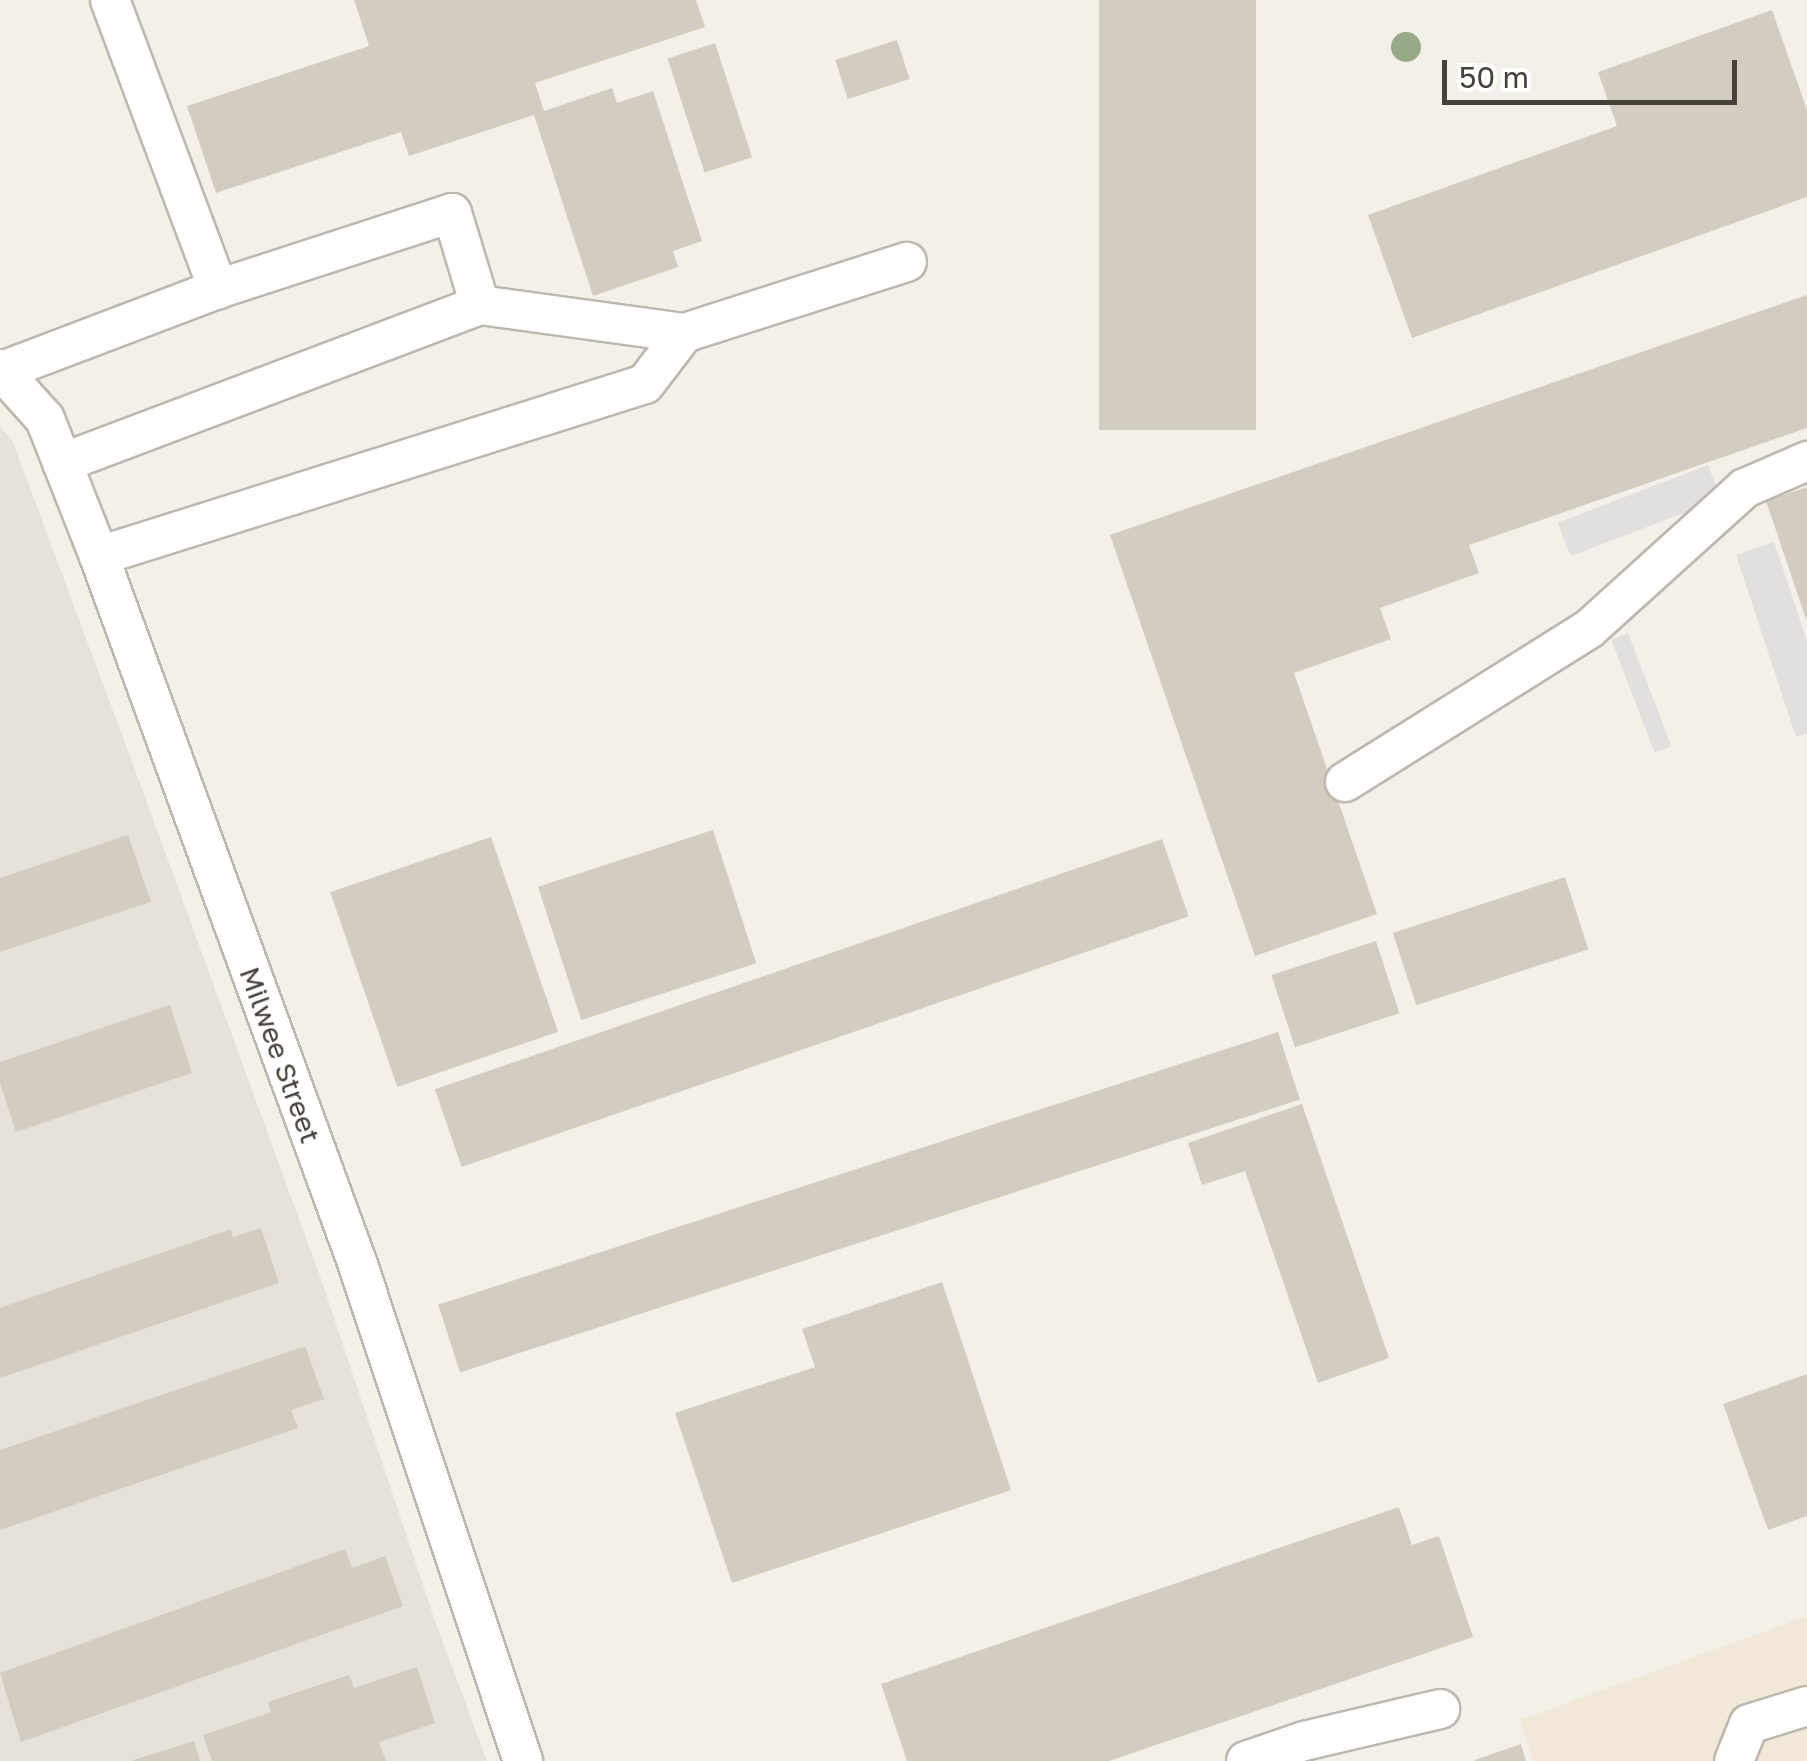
<!DOCTYPE html>
<html>
<head>
<meta charset="utf-8">
<style>
  body { margin:0 }
  #map { position:relative; width:1807px; height:1761px; overflow:hidden; background:#f3f0ea; font-family:"Golos Text",sans-serif }
  div>[style] { position:absolute }
  [style*='--x'] { left:calc(var(--x)*1px); top:calc(var(--y)*1px); width:calc(var(--w)*1px); rotate:calc(var(--a)*1deg) }
  .residential>* { inset:0; background:#e6e2d9 }
  .commercial>* { inset:0; background:#f2e8d8 }
  .parking>* { inset:0; background:#e2e0de; transform-origin:0 0 }
  .building>* { inset:0; background:#d3ccc1; transform-origin:0 0 }
  .roads { filter:drop-shadow(2px 0 #bdb8ad) drop-shadow(-2px 0 #bdb8ad) drop-shadow(0 2px #bdb8ad) drop-shadow(0 -2px #bdb8ad) }
  .minor>* { height:38px; margin:-19px; padding:0 19px; transform-origin:19px; border-radius:19px; background:#fff }
  .trees>* { width:30px; height:30px; margin:-15px; border-radius:50%; background:#96aa85 }
  span { translate:-50% -50%; white-space:nowrap; text-align:center; line-height:1.15; -webkit-text-stroke:9px #fff; paint-order:stroke }
  .street-label { font-size:28px; color:#464139 }
  .scale { position:absolute; left:1442px; top:60px; width:295px; height:45px; box-sizing:border-box; border:5px solid #464139; border-top:0; padding-left:12px; font-size:30px; line-height:35px; white-space:nowrap; color:#464139; -webkit-text-stroke:8px #fff; paint-order:stroke }
</style>
</head>
<body>
<div id="map">
  <div class="residential">
    <i style="clip-path:polygon(0 427px,12px 440px,134px 767px,321px 1279px,436px 1624px,487px 1761px,0 1761px)"></i>
  </div>
  <div class="commercial">
    <i style="clip-path:polygon(1807px 1616px,1807px 1761px,1534px 1761px,1520px 1720px)"></i>
  </div>
  <div class="parking">
    <i style="left:1708px;top:465px;width:36px;height:161px;rotate:69deg"></i>
    <i style="clip-path:polygon(1774px 542px,1807px 641px,1807px 733px,1796px 737px,1736px 555px)"></i>
    <i style="left:1628px;top:633px;width:121px;height:18px;rotate:69deg"></i>
  </div>
  <div class="building">
    <i style="clip-path:polygon(354px 0,696px 0,705px 27px,535px 83px,544px 111px,612px 88px,617px 103px,653px 91px,702px 241px,673px 251px,678px 267px,593px 296px,534px 115px,409px 156px,401px 132px,216px 193px,187px 106px,369px 46px)"></i>
    <i style="left:1099px;top:0;width:157px;height:430px"></i>
    <i style="clip-path:polygon(1772px 10px,1807px 110px,1807px 197px,1412px 338px,1368px 215px,1617px 126px,1598px 72px)"></i>
    <i style="left:897px;top:40px;width:41px;height:65px;rotate:72deg"></i>
    <i style="left:715px;top:43px;width:120px;height:50px;rotate:72deg"></i>
    <i style="clip-path:polygon(1807px 295px,1807px 428px,1469px 545px,1479px 573px,1380px 608px,1391px 639px,1294px 673px,1377px 914px,1255px 956px,1110px 535px)"></i>
    <i style="clip-path:polygon(1807px 487px,1807px 619px,1806px 619px,1766px 501px)"></i>
    <i style="left:713px;top:830px;width:140px;height:184px;rotate:72deg"></i>
    <i style="clip-path:polygon(128px 835px,151px 902px,0 952px,0 878px)"></i>
    <i style="left:491px;top:837px;width:206px;height:170px;rotate:71deg"></i>
    <i style="left:1162px;top:839px;width:82px;height:769px;rotate:71deg"></i>
    <i style="left:1565px;top:877px;width:76px;height:181px;rotate:72deg"></i>
    <i style="left:1376px;top:941px;width:76px;height:110px;rotate:72deg"></i>
    <i style="clip-path:polygon(170px 1005px,192px 1073px,16px 1132px,0 1083px,0 1062px)"></i>
    <i style="left:1278px;top:1032px;width:71px;height:883px;rotate:72deg"></i>
    <i style="clip-path:polygon(1302px 1104px,1389px 1358px,1318px 1383px,1245px 1171px,1202px 1185px,1188px 1143px)"></i>
    <i style="clip-path:polygon(261px 1228px,279px 1283px,0 1378px,0 1308px,231px 1229px,233px 1237px)"></i>
    <i style="clip-path:polygon(942px 1282px,1011px 1490px,732px 1583px,675px 1413px,815px 1367px,802px 1329px)"></i>
    <i style="clip-path:polygon(305px 1346px,324px 1399px,291px 1410px,298px 1428px,0 1530px,0 1450px)"></i>
    <i style="clip-path:polygon(1807px 1374px,1807px 1516px,1768px 1530px,1723px 1404px)"></i>
    <i style="clip-path:polygon(1399px 1507px,1412px 1545px,1439px 1536px,1473px 1637px,1109px 1761px,907px 1761px,881px 1684px)"></i>
    <i style="clip-path:polygon(345px 1549px,352px 1568px,385px 1556px,403px 1606px,21px 1742px,0 1673px)"></i>
    <i style="clip-path:polygon(417px 1667px,435px 1723px,379px 1742px,386px 1761px,212px 1761px,203px 1735px,271px 1712px,268px 1702px,349px 1675px,354px 1688px)"></i>
    <i style="clip-path:polygon(194px 1741px,200px 1761px,133px 1761px,133px 1760px)"></i>
    <i style="clip-path:polygon(1521px 1744px,1526px 1761px,1475px 1761px,1475px 1760px)"></i>
  </div>
  <div class="roads">
    <div class="minor">
      <i style="--x:110;--y:0;--w:309;--a:69.5"></i>
      <i style="--x:0;--y:369;--w:67;--a:48"></i>
      <i style="--x:45;--y:419;--w:147;--a:68.5"></i>
      <i style="--x:99;--y:556;--w:755;--a:69.93"></i>
      <i style="--x:358;--y:1265;--w:523;--a:71.6"></i>
      <i style="--x:2;--y:371;--w:231;--a:-20.8"></i>
      <i style="--x:218;--y:289;--w:246;--a:-18"></i>
      <i style="--x:452;--y:213;--w:96;--a:73.1"></i>
      <i style="--x:480;--y:305;--w:206;--a:7.8"></i>
      <i style="--x:684;--y:333;--w:234;--a:-17.7"></i>
      <i style="--x:62;--y:463;--w:447;--a:-20.7"></i>
      <i style="--x:99;--y:556;--w:572;--a:-17.49"></i>
      <i style="--x:645;--y:384;--w:64;--a:-52.6"></i>
      <i style="--x:1345;--y:782;--w:288;--a:-32.1"></i>
      <i style="--x:1589;--y:629;--w:210;--a:-42.1"></i>
      <i style="--x:1745;--y:488;--w:68;--a:-23.5"></i>
      <i style="--x:1246;--y:1761;--w:61;--a:-19"></i>
      <i style="--x:1304;--y:1741;--w:140;--a:-13.2"></i>
      <i style="--x:1734;--y:1761;--w:40;--a:-68"></i>
      <i style="--x:1749;--y:1724;--w:61;--a:-17.2"></i>
    </div>
  </div>
  <div class="trees">
    <i style="left:1406px;top:47px"></i>
  </div>
  <div class="street-label">
    <span style="left:280px;top:1055px;rotate:70deg">Milwee Street</span>
  </div>
  <div class="scale">50 m</div>
</div>
</body>
</html>
